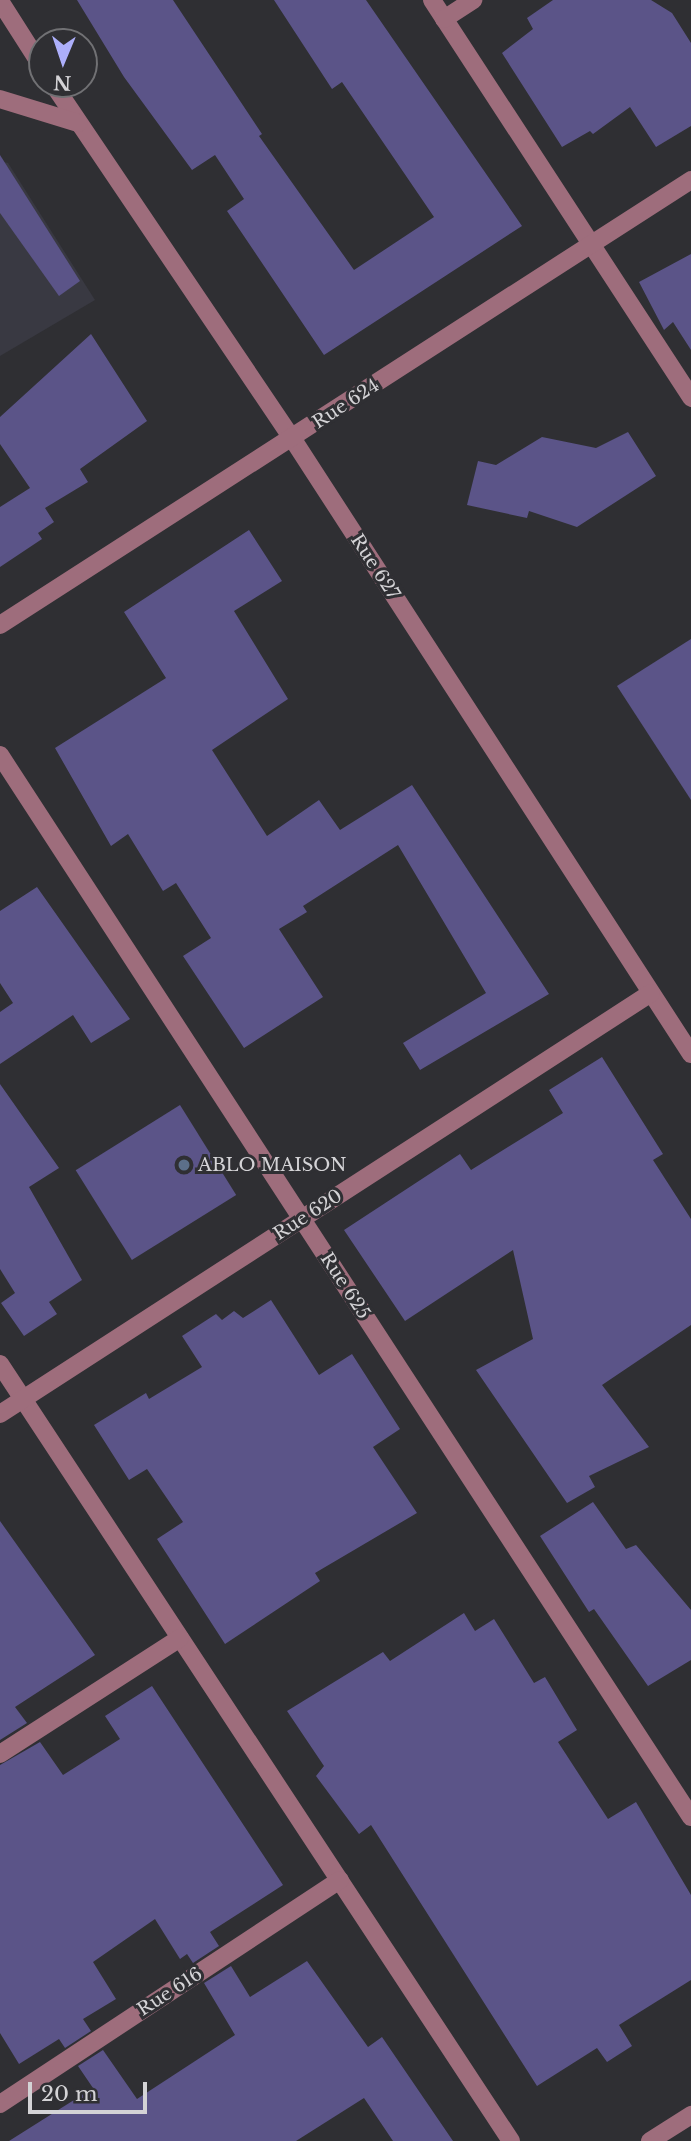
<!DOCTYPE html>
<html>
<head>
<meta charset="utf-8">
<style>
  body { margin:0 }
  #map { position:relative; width:691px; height:2141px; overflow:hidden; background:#2f2f33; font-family:"Libre Baskerville",serif }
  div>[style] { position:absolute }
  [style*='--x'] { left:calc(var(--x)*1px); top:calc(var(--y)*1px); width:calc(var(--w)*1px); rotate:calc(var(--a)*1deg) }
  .built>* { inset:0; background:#393942 }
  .building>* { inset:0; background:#5b5488; transform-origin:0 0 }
  .minor>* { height:18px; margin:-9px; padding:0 9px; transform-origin:9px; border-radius:9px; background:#9e6d7c }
  .dots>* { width:19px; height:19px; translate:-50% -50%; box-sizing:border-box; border:4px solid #2f2f33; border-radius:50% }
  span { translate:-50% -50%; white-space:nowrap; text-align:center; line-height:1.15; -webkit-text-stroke:6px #2f2f33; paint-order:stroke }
  .street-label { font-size:18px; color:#d4d3d6 }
  .poi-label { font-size:18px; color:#d4d3d6 }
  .left { translate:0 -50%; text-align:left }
  .north { position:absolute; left:28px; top:28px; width:70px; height:70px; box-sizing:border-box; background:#2f2f33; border:2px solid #717174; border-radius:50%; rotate:182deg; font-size:19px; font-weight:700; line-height:28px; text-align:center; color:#d4d3d6 }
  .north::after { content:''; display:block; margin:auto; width:24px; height:32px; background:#adaffb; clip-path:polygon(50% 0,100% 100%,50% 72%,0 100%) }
  .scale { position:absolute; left:28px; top:2082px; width:119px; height:32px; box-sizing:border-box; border:4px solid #d4d3d6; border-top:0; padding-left:9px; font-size:21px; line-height:24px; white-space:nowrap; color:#d4d3d6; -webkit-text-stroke:5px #2f2f33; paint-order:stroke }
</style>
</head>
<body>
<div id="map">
  <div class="built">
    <i style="clip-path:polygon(0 161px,8px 163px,95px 300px,0 356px)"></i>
  </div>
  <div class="building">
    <i style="clip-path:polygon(77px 0,173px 0,262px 134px,259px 136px,354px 270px,434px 217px,342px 82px,332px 89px,274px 0,366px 0,522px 226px,324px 355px,227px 211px,244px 199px,215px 155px,192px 170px,124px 77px)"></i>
    <i style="clip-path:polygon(553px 0,651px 0,672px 13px,691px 43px,691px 126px,656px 147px,630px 107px,593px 134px,590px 131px,562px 147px,502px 53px,533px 29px,527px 18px)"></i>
    <i style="clip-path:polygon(0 155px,80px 281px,59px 296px,0 213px)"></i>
    <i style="clip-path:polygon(691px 254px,691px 350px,673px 322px,664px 330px,639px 282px)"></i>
    <i style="clip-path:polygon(91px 334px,147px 421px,80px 469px,88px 482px,45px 508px,54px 522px,38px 533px,42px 539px,0 567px,0 507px,30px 488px,0 444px,0 417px)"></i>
    <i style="clip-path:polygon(628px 432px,656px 476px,577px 527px,529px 511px,527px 518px,467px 505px,478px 461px,496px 465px,542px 437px,596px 448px)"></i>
    <i style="clip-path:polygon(249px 530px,282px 581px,234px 611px,288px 699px,212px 750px,267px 836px,319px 800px,340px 830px,412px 785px,549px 994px,420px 1070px,403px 1043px,486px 993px,398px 845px,303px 906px,307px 912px,279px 929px,323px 997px,244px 1048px,183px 956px,211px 938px,176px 883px,163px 891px,128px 834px,111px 846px,55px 748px,166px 678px,124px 612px)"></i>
    <i style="clip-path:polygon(691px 639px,691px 800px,617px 686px)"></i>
    <i style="clip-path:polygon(37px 887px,130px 1019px,91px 1043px,73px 1015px,0 1064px,0 1012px,13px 1003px,0 983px,0 911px)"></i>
    <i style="clip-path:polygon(602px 1057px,663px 1154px,653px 1160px,691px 1219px,691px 1325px,602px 1385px,649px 1447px,589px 1476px,595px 1487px,567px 1503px,476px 1370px,533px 1339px,513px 1250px,405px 1321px,344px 1230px,460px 1154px,471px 1170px,563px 1113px,549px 1090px)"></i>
    <i style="clip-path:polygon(0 1084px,59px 1168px,29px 1187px,82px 1280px,49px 1302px,57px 1314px,24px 1336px,1px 1303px,15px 1293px,0 1269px)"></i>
    <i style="left:180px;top:1105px;width:106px;height:123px;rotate:58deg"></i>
    <i style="clip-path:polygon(271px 1300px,319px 1375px,352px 1354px,400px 1429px,373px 1447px,417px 1513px,315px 1573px,320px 1581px,225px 1644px,157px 1539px,183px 1522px,147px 1469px,129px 1480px,94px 1425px,146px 1393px,149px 1399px,202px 1367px,182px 1336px,216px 1314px,222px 1320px,234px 1311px,243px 1318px)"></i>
    <i style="clip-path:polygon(593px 1502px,626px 1549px,636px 1545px,691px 1610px,691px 1660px,648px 1686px,594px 1609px,589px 1612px,540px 1536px)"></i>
    <i style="clip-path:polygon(0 1521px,95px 1655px,15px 1707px,27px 1723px,0 1740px)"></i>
    <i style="clip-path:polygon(464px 1613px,475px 1631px,494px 1619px,534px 1683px,545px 1677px,577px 1730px,558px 1742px,608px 1819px,636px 1802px,691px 1895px,691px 1980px,619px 2025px,632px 2046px,607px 2062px,597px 2048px,537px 2086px,371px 1825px,359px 1834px,316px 1776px,324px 1766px,287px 1711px,383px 1652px,390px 1661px)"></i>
    <i style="clip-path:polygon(152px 1686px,283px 1885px,210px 1932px,219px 1946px,193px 1963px,187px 1954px,180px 1959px,155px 1919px,93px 1962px,116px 1999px,83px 2019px,91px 2031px,65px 2048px,59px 2039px,19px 2064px,0 2033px,0 1765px,40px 1742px,63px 1775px,120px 1739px,105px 1716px)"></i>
    <i style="clip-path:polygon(307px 1961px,368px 2047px,382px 2037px,453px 2141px,393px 2141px,364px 2098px,296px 2141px,9px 2141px,93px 2088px,78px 2066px,103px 2050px,137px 2099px,235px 2035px,204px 1983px,231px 1966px,250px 1997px)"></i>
  </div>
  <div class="minor">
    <i style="--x:432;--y:0;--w:475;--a:56.9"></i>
    <i style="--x:0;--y:1;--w:78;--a:57.5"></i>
    <i style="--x:444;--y:19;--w:35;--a:-33"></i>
    <i style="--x:53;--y:84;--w:427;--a:56"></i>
    <i style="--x:292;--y:438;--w:734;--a:57.07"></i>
    <i style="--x:0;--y:99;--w:82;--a:17.1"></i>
    <i style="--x:0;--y:625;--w:822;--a:-32.78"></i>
    <i style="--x:0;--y:755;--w:1267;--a:56.95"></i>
    <i style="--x:0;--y:1364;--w:930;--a:56.67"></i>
    <i style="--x:0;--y:1414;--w:775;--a:-32.89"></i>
    <i style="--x:0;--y:1754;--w:214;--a:-32.8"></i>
    <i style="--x:0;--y:2104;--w:407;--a:-33.4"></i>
    <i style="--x:650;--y:2141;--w:49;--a:-32.4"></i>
  </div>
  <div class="dots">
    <i style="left:184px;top:1165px;background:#5c6f8a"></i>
  </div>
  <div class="street-label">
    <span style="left:346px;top:404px;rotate:-33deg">Rue 624</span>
    <span style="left:375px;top:567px;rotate:57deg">Rue 627</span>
    <span style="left:308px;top:1215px;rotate:-33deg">Rue 620</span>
    <span style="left:345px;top:1286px;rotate:57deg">Rue 625</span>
    <span style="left:170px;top:1992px;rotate:-33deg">Rue 616</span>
  </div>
  <div class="poi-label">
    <span class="left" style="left:198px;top:1165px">ABLO MAISON</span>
  </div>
  <div class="north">N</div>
  <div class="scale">20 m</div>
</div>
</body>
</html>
